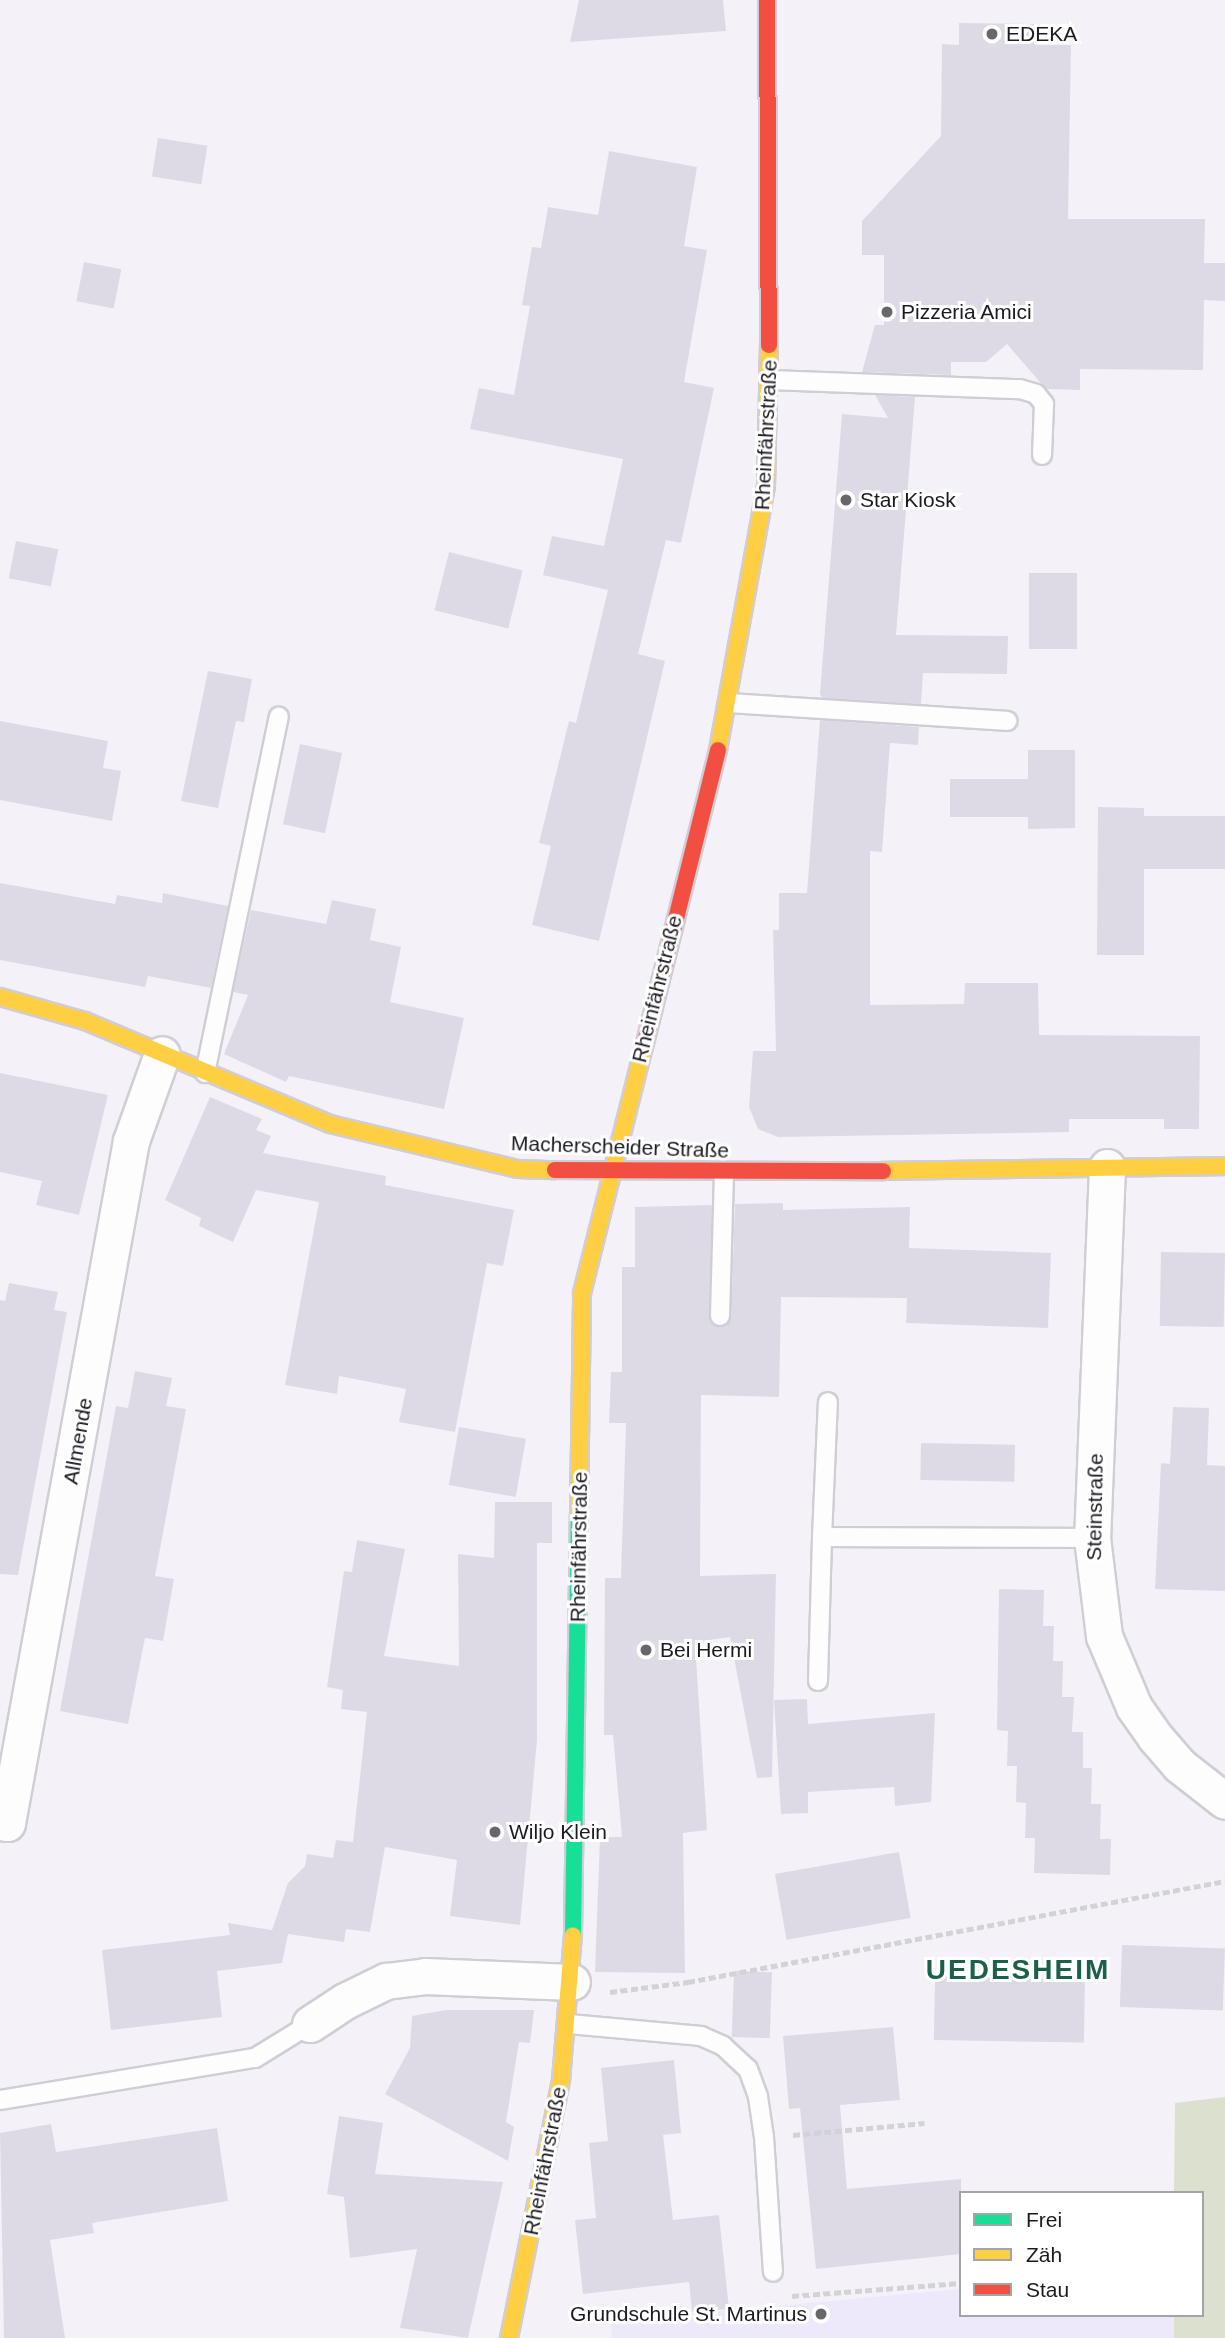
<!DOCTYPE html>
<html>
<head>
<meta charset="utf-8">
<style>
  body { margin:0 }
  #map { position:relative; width:1225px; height:2338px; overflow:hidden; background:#f4f2f8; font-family:Arial,sans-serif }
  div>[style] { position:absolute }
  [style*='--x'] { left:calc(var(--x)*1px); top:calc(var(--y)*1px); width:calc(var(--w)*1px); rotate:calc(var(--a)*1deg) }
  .built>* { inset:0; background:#eee8fb }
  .green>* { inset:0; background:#dbe1ce }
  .building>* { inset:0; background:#dedae5; transform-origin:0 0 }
  .path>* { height:4.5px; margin-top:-2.25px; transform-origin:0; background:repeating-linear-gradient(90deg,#d3d3d5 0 7px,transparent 0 10.5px) }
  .roads { filter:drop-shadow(2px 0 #d0cdd5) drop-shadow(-2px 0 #d0cdd5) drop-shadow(0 2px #d0cdd5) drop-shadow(0 -2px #d0cdd5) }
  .lane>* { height:18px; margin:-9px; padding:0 9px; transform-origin:9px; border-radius:9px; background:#fdfdfe }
  .street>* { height:35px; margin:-17.5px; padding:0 17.5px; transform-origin:17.5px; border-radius:17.5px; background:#fdfdfe }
  .fast>* { height:16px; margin:-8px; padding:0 8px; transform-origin:8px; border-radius:8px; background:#16e098 }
  .slow>* { height:16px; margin:-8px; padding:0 8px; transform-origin:8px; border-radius:8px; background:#ffcf43 }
  .jam>* { height:16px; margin:-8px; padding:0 8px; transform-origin:8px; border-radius:8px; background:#f24e42 }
  .dots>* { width:19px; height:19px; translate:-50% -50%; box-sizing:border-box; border:4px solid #fff; border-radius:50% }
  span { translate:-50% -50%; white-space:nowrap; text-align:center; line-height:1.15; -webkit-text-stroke:6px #fff; paint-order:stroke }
  .poi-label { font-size:21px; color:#1c1921 }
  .left { translate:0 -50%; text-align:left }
  .right { translate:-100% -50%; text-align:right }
  .street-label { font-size:21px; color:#1c1921 }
  .district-label { font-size:28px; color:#19614a; font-weight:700; letter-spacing:2px }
  .legend { position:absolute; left:959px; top:2191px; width:245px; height:126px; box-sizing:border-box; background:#fff; border:2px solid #a4a3a6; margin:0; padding:9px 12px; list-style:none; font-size:21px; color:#1c1921 }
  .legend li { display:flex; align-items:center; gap:14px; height:35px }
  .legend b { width:35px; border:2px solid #a4a3a6 }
</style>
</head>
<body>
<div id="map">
  <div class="built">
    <i style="clip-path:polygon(961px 2289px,961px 2315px,1174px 2315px,1174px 2338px,612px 2338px,611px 2321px)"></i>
  </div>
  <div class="green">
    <i style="clip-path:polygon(1225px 2097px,1225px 2338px,1174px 2338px,1174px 2315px,1202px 2315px,1202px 2193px,1174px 2193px,1175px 2103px)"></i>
  </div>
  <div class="building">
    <i style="clip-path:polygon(579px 0,723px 0,726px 31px,570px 42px)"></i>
    <i style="clip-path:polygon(959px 23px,1035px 24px,1035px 45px,1071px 45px,1068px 219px,1205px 219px,1204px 263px,1225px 263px,1225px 301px,1204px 300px,1203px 370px,1080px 369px,1080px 390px,1046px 389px,1007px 344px,986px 362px,951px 362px,951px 375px,862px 372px,875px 325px,884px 325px,884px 255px,862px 255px,862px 221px,941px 136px,942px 44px,959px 45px)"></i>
    <i style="left:158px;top:138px;width:50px;height:39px;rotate:9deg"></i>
    <i style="clip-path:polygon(609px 151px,697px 167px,684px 246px,707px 250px,684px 382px,714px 388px,681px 543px,666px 540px,638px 654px,665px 661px,599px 941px,532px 925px,551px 846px,539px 843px,569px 721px,576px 723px,608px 590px,543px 575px,552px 536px,604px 546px,623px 459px,470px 429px,479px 388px,514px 395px,530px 306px,522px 305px,532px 247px,541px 248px,548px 207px,598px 215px)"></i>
    <i style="left:84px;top:262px;width:38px;height:40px;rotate:11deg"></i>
    <i style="clip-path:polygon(875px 395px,915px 397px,896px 635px,1008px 636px,1007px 674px,923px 673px,921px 704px,822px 698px,820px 694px,842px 414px,888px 418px)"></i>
    <i style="left:16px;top:541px;width:43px;height:38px;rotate:11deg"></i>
    <i style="left:449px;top:552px;width:76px;height:60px;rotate:14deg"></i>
    <i style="left:1029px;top:573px;width:48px;height:76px"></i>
    <i style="clip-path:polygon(208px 671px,252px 679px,244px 722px,236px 721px,218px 808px,181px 801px)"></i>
    <i style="clip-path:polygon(820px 720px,919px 727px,918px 745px,890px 743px,882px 852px,870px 851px,870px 1005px,964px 1004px,965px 983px,1038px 983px,1039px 1035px,1200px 1036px,1199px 1129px,1164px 1129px,1164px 1119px,1069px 1119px,1069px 1132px,778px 1137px,758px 1129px,749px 1107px,753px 1051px,776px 1051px,773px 930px,779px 930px,779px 893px,807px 893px)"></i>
    <i style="clip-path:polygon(0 721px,108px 741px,103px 768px,121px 771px,112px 821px,0 800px)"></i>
    <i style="left:300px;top:744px;width:43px;height:82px;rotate:12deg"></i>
    <i style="clip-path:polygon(1028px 750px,1075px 750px,1075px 828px,1028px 829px,1028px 817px,950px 817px,950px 779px,1028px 779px)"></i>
    <i style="clip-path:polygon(1098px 807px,1144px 808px,1144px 816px,1225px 816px,1225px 869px,1144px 869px,1144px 955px,1097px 955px)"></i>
    <i style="clip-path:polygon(0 883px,115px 904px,117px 895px,162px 903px,163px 893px,228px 906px,211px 988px,148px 976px,145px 987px,0 960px)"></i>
    <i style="clip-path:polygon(332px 900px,376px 909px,370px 940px,401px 947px,390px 1002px,464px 1018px,444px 1109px,289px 1076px,286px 1082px,224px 1054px,248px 995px,233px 992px,251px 910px,326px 924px)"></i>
    <i style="clip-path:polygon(0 1073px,108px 1095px,79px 1215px,36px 1205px,42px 1181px,0 1172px)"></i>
    <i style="clip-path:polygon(210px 1097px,262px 1119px,256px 1130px,271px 1136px,263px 1153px,386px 1176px,385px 1185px,514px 1210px,503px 1266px,487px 1263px,455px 1432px,399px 1422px,406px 1389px,339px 1376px,337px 1394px,285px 1385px,319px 1202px,256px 1190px,233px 1242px,199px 1226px,201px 1218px,165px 1200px)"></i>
    <i style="clip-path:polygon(783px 1203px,783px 1210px,910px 1207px,909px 1248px,1051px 1253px,1048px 1328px,906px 1323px,907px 1298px,781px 1297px,779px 1397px,701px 1395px,700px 1576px,776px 1574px,772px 1777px,757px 1778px,730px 1637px,695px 1642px,707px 1830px,683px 1833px,685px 1973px,595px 1972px,600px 1837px,622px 1837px,613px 1735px,604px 1735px,605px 1578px,621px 1578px,626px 1423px,609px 1423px,611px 1372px,622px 1372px,622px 1267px,635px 1267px,635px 1207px,712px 1205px,709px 1316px,720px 1327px,731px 1316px,735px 1204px)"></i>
    <i style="left:1161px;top:1252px;width:64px;height:74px;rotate:1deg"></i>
    <i style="clip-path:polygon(9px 1283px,58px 1292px,54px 1310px,67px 1312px,18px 1575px,0 1574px,0 1300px,5px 1301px)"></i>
    <i style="clip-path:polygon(135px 1371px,172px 1378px,166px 1406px,186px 1409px,155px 1576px,174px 1579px,163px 1641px,145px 1638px,128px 1724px,60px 1711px,116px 1406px,128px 1408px)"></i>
    <i style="clip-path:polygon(1173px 1407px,1209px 1408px,1207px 1465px,1225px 1466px,1225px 1591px,1155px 1589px,1161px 1463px,1170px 1464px)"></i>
    <i style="left:459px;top:1427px;width:68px;height:59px;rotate:10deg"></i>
    <i style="left:921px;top:1443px;width:94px;height:37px;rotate:1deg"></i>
    <i style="clip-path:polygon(495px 1502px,552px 1502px,552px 1543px,537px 1543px,537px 1740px,520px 1925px,450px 1916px,457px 1860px,385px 1847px,370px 1932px,346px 1929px,344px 1942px,288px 1934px,282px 1963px,217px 1971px,222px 2017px,111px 2030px,102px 1950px,230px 1935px,228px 1923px,272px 1930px,288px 1883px,305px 1866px,307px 1854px,333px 1858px,336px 1840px,353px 1842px,367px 1712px,341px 1709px,343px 1690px,327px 1687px,344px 1571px,352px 1572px,357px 1540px,405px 1549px,384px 1656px,459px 1666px,458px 1554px,494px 1558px)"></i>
    <i style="clip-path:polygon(999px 1589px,1044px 1590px,1043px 1626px,1054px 1626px,1053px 1661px,1063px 1661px,1062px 1697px,1074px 1697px,1072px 1732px,1083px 1732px,1083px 1768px,1092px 1768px,1091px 1804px,1101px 1804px,1100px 1839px,1111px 1839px,1110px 1875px,1034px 1873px,1035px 1838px,1025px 1838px,1026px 1803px,1016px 1802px,1017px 1766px,1007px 1766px,1008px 1731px,997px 1730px)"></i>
    <i style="clip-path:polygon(807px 1699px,808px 1724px,935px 1713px,931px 1802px,895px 1806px,894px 1787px,808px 1792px,808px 1813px,781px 1814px,774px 1700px)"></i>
    <i style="left:899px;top:1852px;width:67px;height:126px;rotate:80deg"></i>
    <i style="left:1122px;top:1945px;width:103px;height:62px;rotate:2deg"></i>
    <i style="left:734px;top:1971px;width:38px;height:66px;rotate:2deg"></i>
    <i style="left:935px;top:1977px;width:150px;height:63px;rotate:1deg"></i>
    <i style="clip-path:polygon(446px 2010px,534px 2010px,530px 2043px,519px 2042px,506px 2122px,514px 2127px,508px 2161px,385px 2094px,410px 2048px,412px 2016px)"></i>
    <i style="clip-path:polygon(893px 2027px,900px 2100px,840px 2105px,847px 2189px,961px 2179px,961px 2254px,816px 2269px,800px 2108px,789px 2109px,783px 2036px)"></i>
    <i style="clip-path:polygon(674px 2060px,681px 2133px,663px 2135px,673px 2220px,719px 2215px,729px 2309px,692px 2312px,689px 2282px,583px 2294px,575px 2220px,596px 2218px,589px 2143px,608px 2141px,601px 2068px)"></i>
    <i style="clip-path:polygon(339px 2116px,383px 2123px,375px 2174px,503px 2182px,468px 2338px,400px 2328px,417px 2249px,350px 2258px,344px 2197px,327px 2194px)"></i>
    <i style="clip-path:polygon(51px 2124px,56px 2152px,217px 2128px,228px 2201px,92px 2223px,94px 2233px,50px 2240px,65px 2338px,4px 2338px,0 2133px)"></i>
  </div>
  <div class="path">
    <i style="--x:610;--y:1992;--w:79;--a:-7.3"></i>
    <i style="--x:688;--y:1982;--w:546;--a:-10.65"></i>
    <i style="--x:793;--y:2135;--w:132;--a:-5.2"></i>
    <i style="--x:792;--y:2296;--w:169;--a:-4.4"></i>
  </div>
  <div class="roads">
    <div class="lane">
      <i style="--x:770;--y:380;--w:250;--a:2.1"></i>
      <i style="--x:1020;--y:389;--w:17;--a:17"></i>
      <i style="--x:1036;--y:394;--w:13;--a:51"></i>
      <i style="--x:1044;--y:404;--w:51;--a:92.2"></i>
      <i style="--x:730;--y:703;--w:278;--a:3.7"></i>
      <i style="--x:205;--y:1073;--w:364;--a:-78.3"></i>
      <i style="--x:720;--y:1316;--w:143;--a:-88.4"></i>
      <i style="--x:822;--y:1537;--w:135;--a:-87.5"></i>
      <i style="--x:818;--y:1681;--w:144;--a:-88.4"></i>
      <i style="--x:822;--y:1537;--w:270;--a:0.2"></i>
      <i style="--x:569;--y:2024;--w:133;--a:5.2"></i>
      <i style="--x:701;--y:2036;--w:24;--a:24"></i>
      <i style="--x:723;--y:2046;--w:34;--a:43"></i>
      <i style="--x:748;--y:2069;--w:30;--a:70"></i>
      <i style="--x:758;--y:2097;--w:40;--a:81.5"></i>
      <i style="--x:764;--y:2137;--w:135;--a:86.2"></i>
      <i style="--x:0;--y:2100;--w:258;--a:-9.4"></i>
      <i style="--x:255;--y:2058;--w:65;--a:-31.7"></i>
    </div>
    <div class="street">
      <i style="--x:1107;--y:1167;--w:371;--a:92.3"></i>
      <i style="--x:1092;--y:1538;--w:99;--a:83"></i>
      <i style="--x:1104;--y:1636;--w:77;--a:67.1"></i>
      <i style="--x:1134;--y:1707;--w:37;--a:55"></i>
      <i style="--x:1155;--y:1737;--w:37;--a:49"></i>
      <i style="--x:1179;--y:1765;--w:58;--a:38"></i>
      <i style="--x:0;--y:1822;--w:7;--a:8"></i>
      <i style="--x:7;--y:1823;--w:693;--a:-79.7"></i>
      <i style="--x:131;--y:1141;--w:92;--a:-70.4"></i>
      <i style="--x:310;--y:2024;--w:42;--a:-33.3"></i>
      <i style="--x:345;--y:2001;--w:46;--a:-26"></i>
      <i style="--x:386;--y:1981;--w:39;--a:-7"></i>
      <i style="--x:425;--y:1976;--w:147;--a:2.3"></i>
    </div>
    <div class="fast">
      <i style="--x:573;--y:1935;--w:421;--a:-89.2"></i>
    </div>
    <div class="slow">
      <i style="--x:718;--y:750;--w:267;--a:-79.7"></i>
      <i style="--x:766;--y:487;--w:142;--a:-88.8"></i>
      <i style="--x:0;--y:997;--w:88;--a:15.8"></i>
      <i style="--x:85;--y:1021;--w:266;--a:22.8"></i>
      <i style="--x:330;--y:1124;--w:193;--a:13.5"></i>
      <i style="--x:518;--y:1169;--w:37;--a:2"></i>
      <i style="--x:883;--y:1171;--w:342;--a:-0.8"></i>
      <i style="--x:579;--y:1514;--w:221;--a:-89.2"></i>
      <i style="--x:582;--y:1293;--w:254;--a:-75.9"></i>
      <i style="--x:509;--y:2338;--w:263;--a:-78.6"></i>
      <i style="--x:561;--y:2080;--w:145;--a:-85.3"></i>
    </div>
    <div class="jam">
      <i style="--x:767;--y:0;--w:345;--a:89.7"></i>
      <i style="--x:644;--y:1047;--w:306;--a:-76"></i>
      <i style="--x:555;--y:1170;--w:328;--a:0.2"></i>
    </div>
  </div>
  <div class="dots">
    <i style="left:992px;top:34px;background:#68656c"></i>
    <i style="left:887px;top:312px;background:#68656c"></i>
    <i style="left:846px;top:500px;background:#68656c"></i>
    <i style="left:646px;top:1650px;background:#68656c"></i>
    <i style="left:495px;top:1832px;background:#68656c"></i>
    <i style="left:821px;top:2314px;background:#68656c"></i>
  </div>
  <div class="poi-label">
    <span class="left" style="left:1006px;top:34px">EDEKA</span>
    <span class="left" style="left:901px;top:312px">Pizzeria Amici</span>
    <span class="left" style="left:860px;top:500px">Star Kiosk</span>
    <span class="left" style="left:660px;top:1650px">Bei Hermi</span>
    <span class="left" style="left:509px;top:1832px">Wiljo Klein</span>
    <span class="right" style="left:807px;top:2314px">Grundschule St. Martinus</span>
  </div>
  <div class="street-label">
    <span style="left:766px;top:435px;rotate:-87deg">Rheinfährstraße</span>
    <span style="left:657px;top:989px;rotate:-76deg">Rheinfährstraße</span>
    <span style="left:620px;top:1147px;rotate:2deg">Macherscheider Straße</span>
    <span style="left:78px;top:1441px;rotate:-80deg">Allmende</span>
    <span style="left:1095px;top:1507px;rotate:-89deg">Steinstraße</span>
    <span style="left:579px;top:1547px;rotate:-89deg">Rheinfährstraße</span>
    <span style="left:545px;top:2161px;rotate:-79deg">Rheinfährstraße</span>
  </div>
  <div class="district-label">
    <span style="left:1018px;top:1970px">UEDESHEIM</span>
  </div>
  <ul class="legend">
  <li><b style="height:9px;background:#16e098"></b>Frei</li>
  <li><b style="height:9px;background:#ffcf43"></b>Zäh</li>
  <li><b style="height:9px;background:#f24e42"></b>Stau</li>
  </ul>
</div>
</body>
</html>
